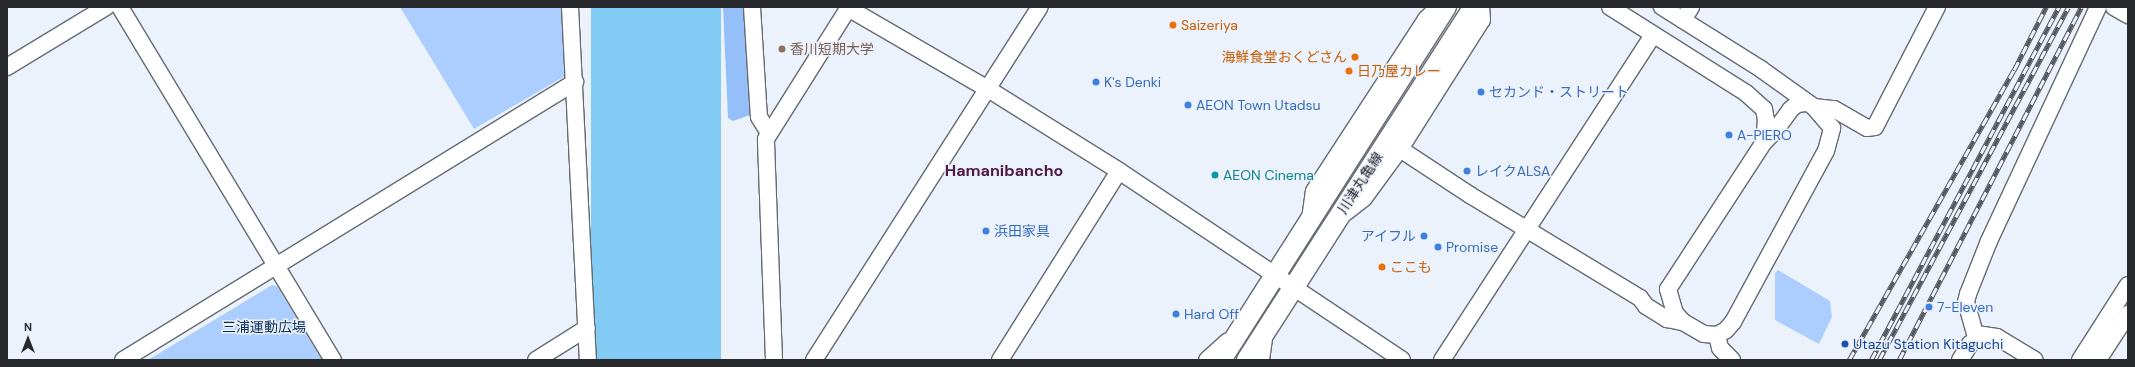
<!DOCTYPE html>
<html>
<head>
<meta charset="utf-8">
<style>
  body { margin:0 }
  #map { position:relative; width:2135px; height:367px; overflow:hidden; background:#ecf2fb; font-family:"DM Sans","Noto Sans JP",sans-serif }
  div>[style] { position:absolute }
  [style*='--x'] { left:calc(var(--x)*1px); top:calc(var(--y)*1px); width:calc(var(--w)*1px); rotate:calc(var(--a)*1deg) }
  .green>* { inset:0; background:#accefe }
  .forest>* { inset:0; background:#95bff9 }
  .water>* { inset:0; background:#81cbf5; transform-origin:0 0 }
  .roads { filter:drop-shadow(1px 0 #656a72) drop-shadow(-1px 0 #656a72) drop-shadow(0 1px #656a72) drop-shadow(0 -1px #656a72) }
  .minor>* { height:16px; margin:-8px; padding:0 8px; transform-origin:8px; border-radius:8px; background:#fff }
  .major>* { height:20px; margin:-10px; padding:0 10px; transform-origin:10px; border-radius:10px; background:#fff }
  .rail>* { height:4.5px; margin-top:-2.25px; transform-origin:0; background:repeating-linear-gradient(90deg,#ecf2fb 0 9px,#53565b 0 18px); box-sizing:border-box; border-block:1px solid #53565b }
  .dots>* { width:11px; height:11px; translate:-50% -50%; box-sizing:border-box; border:2px solid #ecf2fb; border-radius:50% }
  span { translate:-50% -50%; white-space:nowrap; text-align:center; line-height:1.15; -webkit-text-stroke:3px #ecf2fb; paint-order:stroke }
  .food-label { font-size:14px; color:#c56008 }
  .left { translate:0 -50%; text-align:left }
  .right { translate:-100% -50%; text-align:right }
  .education-label { font-size:14px; color:#785e54 }
  .shop-label { font-size:14px; color:#366cbe }
  .culture-label { font-size:14px; color:#0d838f }
  .street-label { font-size:14px; color:#27292d }
  .park-label { font-size:14px; color:#0b2d59 }
  .transit-label { font-size:14px; color:#164399 }
  .quarter-label { font-size:16px; color:#4f1945; font-weight:700 }
  .frame { position:absolute; inset:0; border:8px solid #27292d; pointer-events:none }
  .north { position:absolute; left:8px; top:319px; width:40px; height:40px; -webkit-text-stroke:3px #ecf2fb; paint-order:stroke; rotate:0deg; font-size:11px; font-weight:700; line-height:16px; text-align:center; color:#27292d }
  .north::after { content:''; display:block; margin:auto; width:14px; height:18px; background:#27292d; clip-path:polygon(50% 0,100% 100%,50% 72%,0 100%) }
</style>
</head>
<body>
<div id="map">
  <div class="green">
    <i style="clip-path:polygon(400px 7px,564px 7px,567px 75px,474px 129px)"></i>
    <i style="clip-path:polygon(1778px 270px,1830px 301px,1832px 317px,1819px 344px,1775px 320px,1775px 273px)"></i>
    <i style="clip-path:polygon(272px 285px,277px 286px,322px 360px,148px 360px)"></i>
  </div>
  <div class="forest">
    <i style="clip-path:polygon(723px 7px,745px 7px,750px 115px,733px 121px,728px 118px)"></i>
  </div>
  <div class="water">
    <i style="left:591px;top:7px;width:130px;height:353px"></i>
  </div>
  <div class="roads">
    <div class="minor">
      <i style="--x:120;--y:7;--w:412;--a:58.9"></i>
      <i style="--x:570;--y:7;--w:353;--a:87.1"></i>
      <i style="--x:752;--y:7;--w:110;--a:86.4"></i>
      <i style="--x:759;--y:117;--w:19;--a:58"></i>
      <i style="--x:1610;--y:7;--w:161;--a:32.3"></i>
      <i style="--x:1746;--y:93;--w:24;--a:42"></i>
      <i style="--x:1764;--y:109;--w:11;--a:80"></i>
      <i style="--x:1766;--y:120;--w:22;--a:95"></i>
      <i style="--x:1764;--y:142;--w:176;--a:123.1"></i>
      <i style="--x:1668;--y:289;--w:25;--a:74"></i>
      <i style="--x:1675;--y:313;--w:12;--a:48"></i>
      <i style="--x:2114;--y:7;--w:16;--a:30"></i>
      <i style="--x:848;--y:8;--w:162;--a:30.1"></i>
      <i style="--x:988;--y:89;--w:155;--a:32"></i>
      <i style="--x:1119;--y:171;--w:340;--a:33.7"></i>
      <i style="--x:1683;--y:20;--w:15;--a:-58"></i>
      <i style="--x:7;--y:67;--w:116;--a:-31.2"></i>
      <i style="--x:1814;--y:107;--w:20;--a:6"></i>
      <i style="--x:1834;--y:109;--w:38;--a:30"></i>
      <i style="--x:1867;--y:128;--w:8;--a:-7"></i>
      <i style="--x:1875;--y:127;--w:135;--a:-62.7"></i>
      <i style="--x:1764;--y:142;--w:16;--a:-45"></i>
      <i style="--x:1775;--y:131;--w:26;--a:-54"></i>
      <i style="--x:1790;--y:110;--w:9;--a:-41"></i>
      <i style="--x:1797;--y:104;--w:9;--a:-6"></i>
      <i style="--x:1400;--y:149;--w:84;--a:33.3"></i>
      <i style="--x:1470;--y:195;--w:199;--a:31.2"></i>
      <i style="--x:1640;--y:298;--w:10;--a:53"></i>
      <i style="--x:1646;--y:306;--w:25;--a:32"></i>
      <i style="--x:1667;--y:319;--w:16;--a:11"></i>
      <i style="--x:1683;--y:322;--w:24;--a:30"></i>
      <i style="--x:1704;--y:334;--w:13;--a:4"></i>
      <i style="--x:1717;--y:335;--w:10;--a:-29"></i>
      <i style="--x:1726;--y:330;--w:11;--a:-49"></i>
      <i style="--x:1733;--y:322;--w:195;--a:-61.5"></i>
      <i style="--x:1826;--y:151;--w:24;--a:-75"></i>
      <i style="--x:1832;--y:128;--w:28;--a:-131"></i>
      <i style="--x:1814;--y:107;--w:65;--a:-144.4"></i>
      <i style="--x:1761;--y:69;--w:117;--a:-147.9"></i>
      <i style="--x:1345;--y:213;--w:24;--a:-38"></i>
      <i style="--x:1364;--y:198;--w:61;--a:-53.7"></i>
      <i style="--x:1400;--y:149;--w:153;--a:-57.6"></i>
      <i style="--x:1482;--y:20;--w:13;--a:-94"></i>
      <i style="--x:1310;--y:219;--w:28;--a:-82"></i>
      <i style="--x:1314;--y:191;--w:205;--a:-56.9"></i>
      <i style="--x:1426;--y:19;--w:18;--a:-43"></i>
      <i style="--x:1717;--y:335;--w:13;--a:77"></i>
      <i style="--x:1720;--y:348;--w:17;--a:45"></i>
      <i style="--x:1976;--y:337;--w:36;--a:-106"></i>
      <i style="--x:1966;--y:302;--w:8;--a:-76"></i>
      <i style="--x:1968;--y:294;--w:57;--a:-68.4"></i>
      <i style="--x:1989;--y:241;--w:258;--a:-65"></i>
      <i style="--x:123;--y:360;--w:531;--a:-31.59"></i>
      <i style="--x:536;--y:360;--w:60;--a:-32.1"></i>
      <i style="--x:774;--y:360;--w:221;--a:-92.1"></i>
      <i style="--x:766;--y:139;--w:156;--a:-57.8"></i>
      <i style="--x:814;--y:360;--w:419;--a:-57.4"></i>
      <i style="--x:1000;--y:360;--w:223;--a:-57.8"></i>
      <i style="--x:1207;--y:360;--w:28;--a:-42"></i>
      <i style="--x:1261;--y:360;--w:28;--a:-82"></i>
      <i style="--x:1442;--y:360;--w:387;--a:-57"></i>
      <i style="--x:1960;--y:360;--w:19;--a:-58"></i>
      <i style="--x:1970;--y:344;--w:16;--a:-35"></i>
      <i style="--x:1983;--y:335;--w:14;--a:8"></i>
      <i style="--x:1997;--y:337;--w:44;--a:31.2"></i>
      <i style="--x:2080;--y:360;--w:89;--a:-57.4"></i>
      <i style="--x:2098;--y:360;--w:55;--a:-56.9"></i>
    </div>
    <div class="major">
      <i style="--x:1221;--y:360;--w:419;--a:-57.5"></i>
      <i style="--x:1247;--y:360;--w:420;--a:-57.3"></i>
    </div>
  </div>
  <div class="rail">
    <i style="--x:1849;--y:360;--w:334;--a:-60.4"></i>
    <i style="--x:2014;--y:70;--w:71;--a:-63.1"></i>
    <i style="--x:1871;--y:360;--w:400;--a:-62"></i>
    <i style="--x:1879;--y:360;--w:400;--a:-61.8"></i>
    <i style="--x:1899;--y:360;--w:397;--a:-62.7"></i>
  </div>
  <div class="dots">
    <i style="left:1173px;top:25px;background:#e8710a"></i>
    <i style="left:782px;top:49px;background:#8d6e63"></i>
    <i style="left:1355px;top:57px;background:#e8710a"></i>
    <i style="left:1349px;top:71px;background:#e8710a"></i>
    <i style="left:1096px;top:82px;background:#3f7fe0"></i>
    <i style="left:1481px;top:92px;background:#3f7fe0"></i>
    <i style="left:1188px;top:105px;background:#3f7fe0"></i>
    <i style="left:1729px;top:135px;background:#3f7fe0"></i>
    <i style="left:1467px;top:171px;background:#3f7fe0"></i>
    <i style="left:1215px;top:175px;background:#0f9aa8"></i>
    <i style="left:986px;top:231px;background:#3f7fe0"></i>
    <i style="left:1424px;top:236px;background:#3f7fe0"></i>
    <i style="left:1438px;top:247px;background:#3f7fe0"></i>
    <i style="left:1382px;top:267px;background:#e8710a"></i>
    <i style="left:1929px;top:307px;background:#3f7fe0"></i>
    <i style="left:1176px;top:314px;background:#3f7fe0"></i>
    <i style="left:1845px;top:344px;background:#1a4fb4"></i>
  </div>
  <div class="food-label">
    <span class="left" style="left:1181px;top:25px">Saizeriya</span>
    <span class="right" style="left:1347px;top:57px">海鮮食堂おくどさん</span>
    <span class="left" style="left:1357px;top:71px">日乃屋カレー</span>
    <span class="left" style="left:1390px;top:267px">ここも</span>
  </div>
  <div class="education-label">
    <span class="left" style="left:790px;top:49px">香川短期大学</span>
  </div>
  <div class="shop-label">
    <span class="left" style="left:1104px;top:82px">K's Denki</span>
    <span class="left" style="left:1489px;top:92px">セカンド・ストリート</span>
    <span class="left" style="left:1196px;top:105px">AEON Town Utadsu</span>
    <span class="left" style="left:1737px;top:135px">A-PIERO</span>
    <span class="left" style="left:1475px;top:171px">レイクALSA</span>
    <span class="left" style="left:994px;top:231px">浜田家具</span>
    <span class="right" style="left:1416px;top:236px">アイフル</span>
    <span class="left" style="left:1446px;top:247px">Promise</span>
    <span class="left" style="left:1937px;top:307px">7-Eleven</span>
    <span class="left" style="left:1184px;top:314px">Hard Off</span>
  </div>
  <div class="culture-label">
    <span class="left" style="left:1223px;top:175px">AEON Cinema</span>
  </div>
  <div class="street-label">
    <span style="left:1360px;top:183px;rotate:-57deg">川津丸亀線</span>
  </div>
  <div class="park-label">
    <span style="left:264px;top:327px">三浦運動広場</span>
  </div>
  <div class="transit-label">
    <span class="left" style="left:1853px;top:344px">Utazu Station Kitaguchi</span>
  </div>
  <div class="quarter-label">
    <span style="left:1004px;top:171px">Hamanibancho</span>
  </div>
  <div class="frame"></div>
  <div class="north">N</div>
</div>
</body>
</html>
